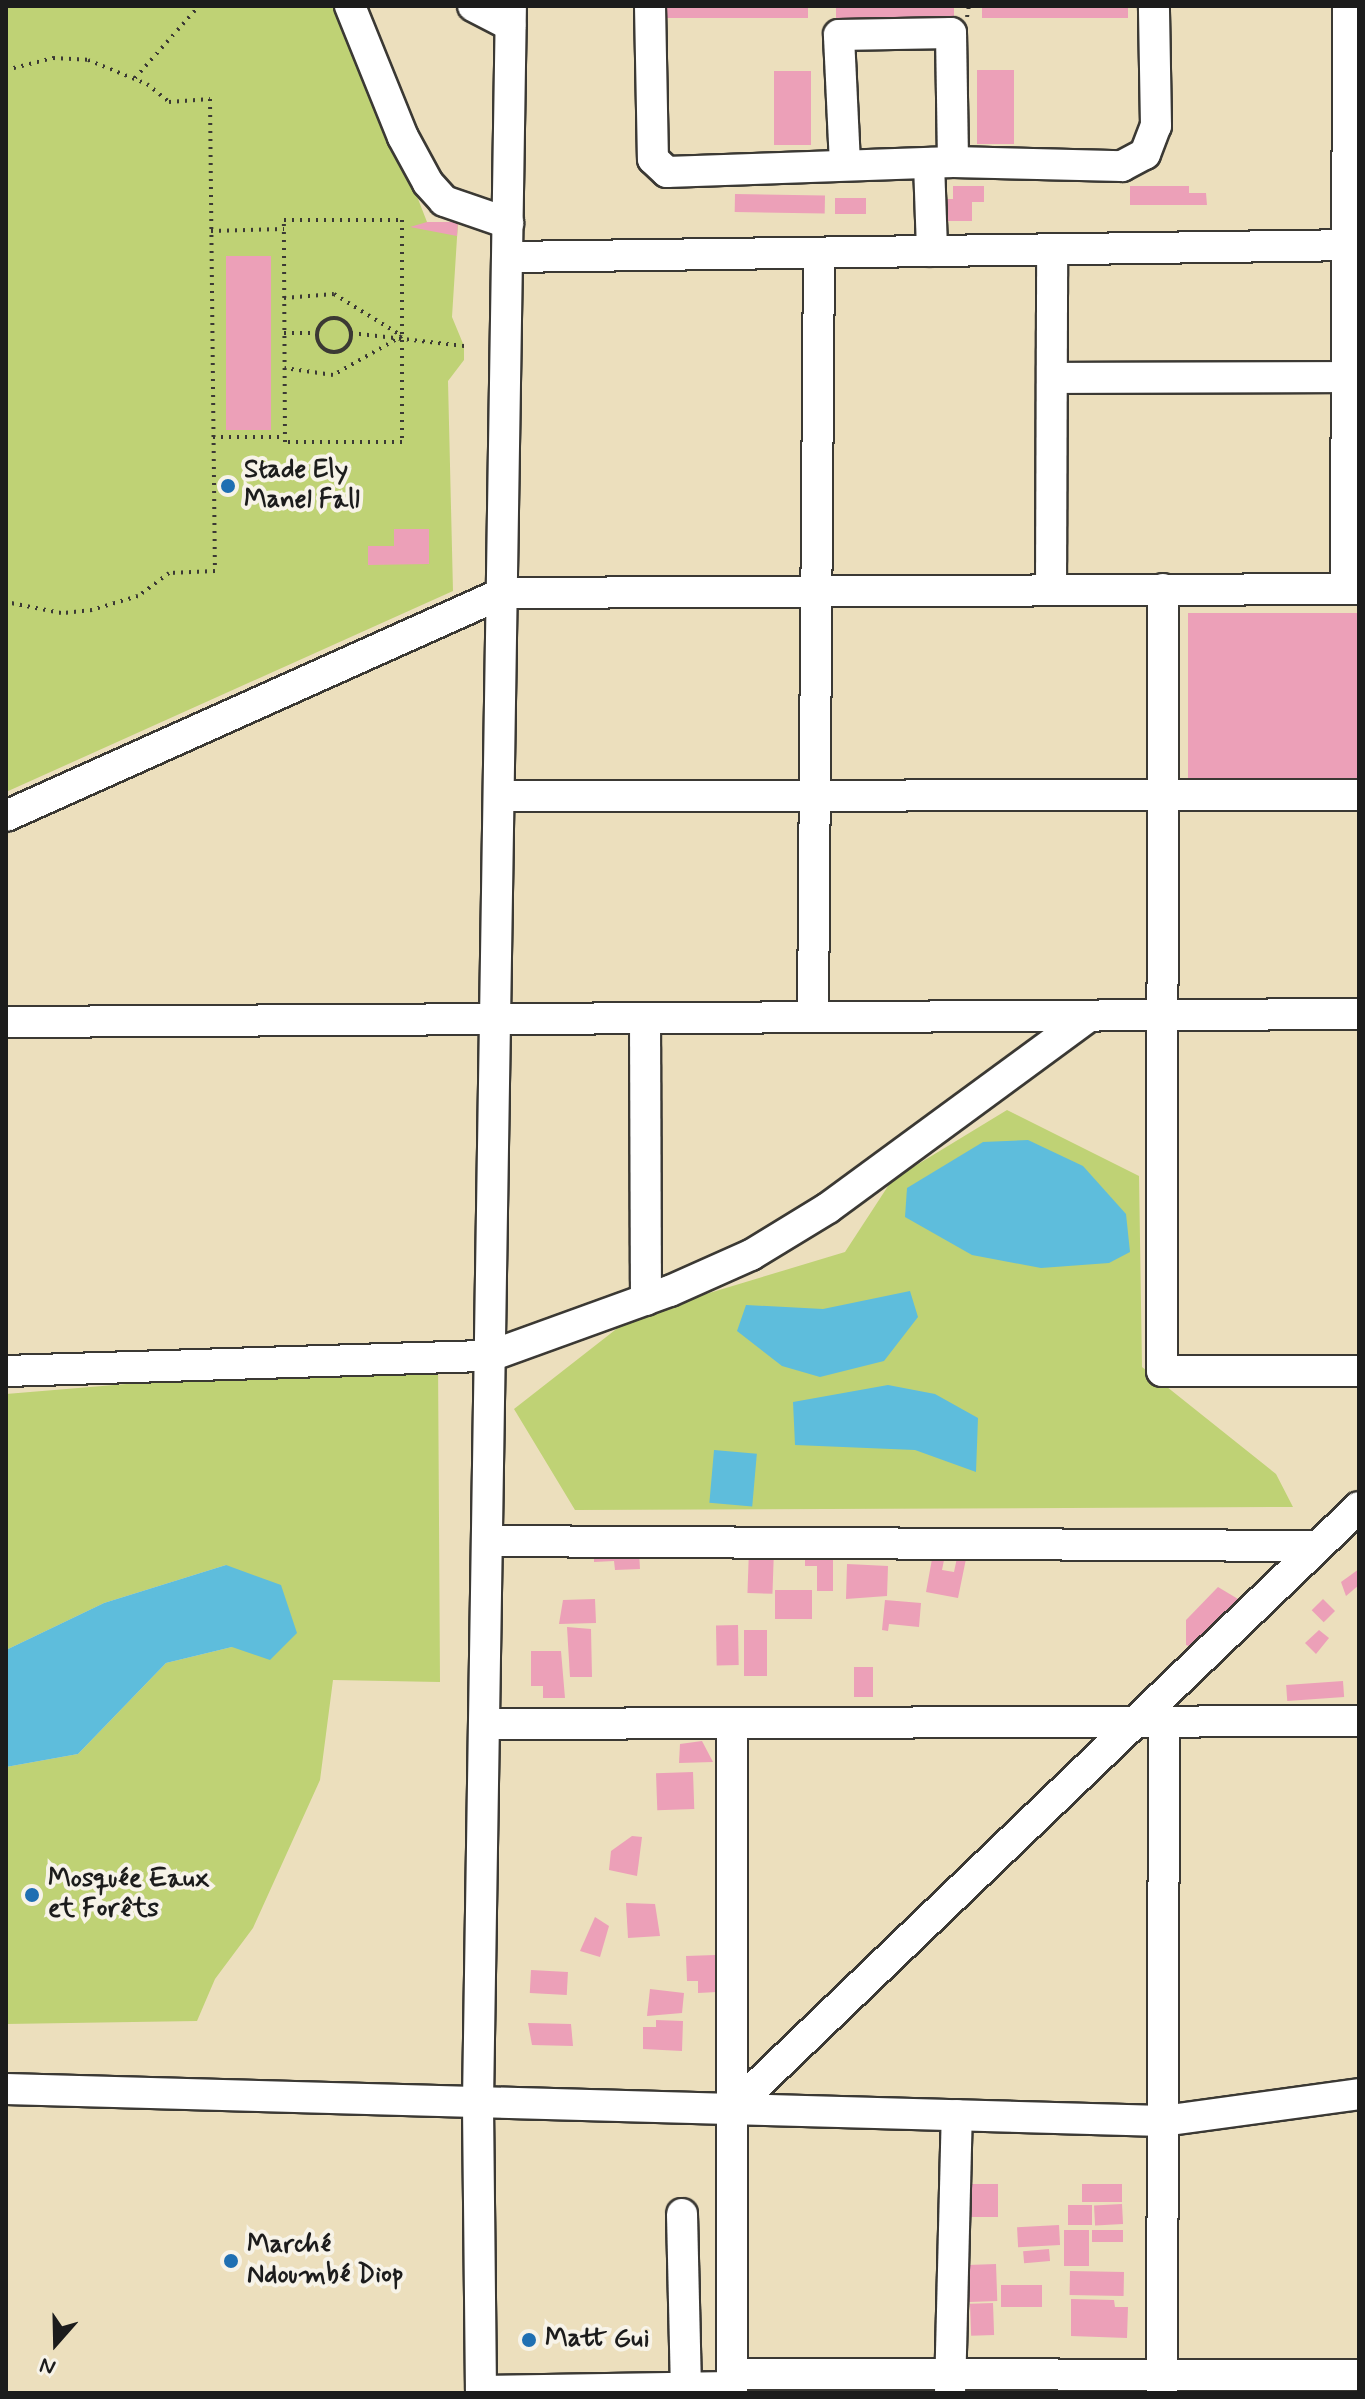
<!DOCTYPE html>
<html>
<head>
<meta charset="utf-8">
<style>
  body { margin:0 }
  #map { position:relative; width:1365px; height:2399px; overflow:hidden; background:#ecdfbd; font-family:Mynerve,sans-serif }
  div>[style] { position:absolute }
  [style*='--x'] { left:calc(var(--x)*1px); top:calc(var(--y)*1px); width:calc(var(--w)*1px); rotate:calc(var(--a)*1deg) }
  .green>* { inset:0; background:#bfd275 }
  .water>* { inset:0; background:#5ebddc; transform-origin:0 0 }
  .building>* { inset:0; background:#eca0b8; transform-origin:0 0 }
  .path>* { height:4px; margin-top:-2px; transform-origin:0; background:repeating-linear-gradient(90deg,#3b3934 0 2px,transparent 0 8px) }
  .path>.ring { margin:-2px; padding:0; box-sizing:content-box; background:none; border:4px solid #3b3934; border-radius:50% }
  .roads { filter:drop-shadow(2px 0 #3b3934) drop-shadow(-2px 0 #3b3934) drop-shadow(0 2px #3b3934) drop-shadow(0 -2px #3b3934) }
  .minor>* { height:30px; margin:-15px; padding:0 15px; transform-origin:15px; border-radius:15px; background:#fff }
  .dots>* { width:22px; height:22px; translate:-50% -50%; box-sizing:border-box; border:4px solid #f7f3e8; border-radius:50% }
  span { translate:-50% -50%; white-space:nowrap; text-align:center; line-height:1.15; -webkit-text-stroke:8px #f7f3e8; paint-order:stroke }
  .poi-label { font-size:26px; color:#1c1c1c; font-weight:700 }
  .left { translate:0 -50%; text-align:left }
  .frame { position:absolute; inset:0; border:8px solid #1c1c1c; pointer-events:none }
  .north { position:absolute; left:16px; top:2303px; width:80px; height:80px; -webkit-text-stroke:6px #f7f3e8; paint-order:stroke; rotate:200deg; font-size:22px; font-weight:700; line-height:32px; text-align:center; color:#1c1c1c }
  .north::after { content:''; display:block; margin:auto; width:28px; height:36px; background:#1c1c1c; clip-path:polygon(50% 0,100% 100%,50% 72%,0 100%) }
</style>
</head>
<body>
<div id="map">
  <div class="green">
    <i style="clip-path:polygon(6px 6px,343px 6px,427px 222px,458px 222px,452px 317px,464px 346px,464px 360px,448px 381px,453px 591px,6px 792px)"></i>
    <i style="clip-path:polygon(1007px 1110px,1139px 1176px,1142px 1367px,1276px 1474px,1293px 1507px,575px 1510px,514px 1409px,633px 1316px,845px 1252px,892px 1180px)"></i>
    <i style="clip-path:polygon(438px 1358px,440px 1682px,333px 1680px,320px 1780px,253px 1928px,215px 1979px,197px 2021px,6px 2024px,6px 1767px,78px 1754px,166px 1663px,232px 1647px,226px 1565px,104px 1603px,6px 1650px,6px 1394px)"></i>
  </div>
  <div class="water">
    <i style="clip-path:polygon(1028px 1140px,1083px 1166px,1126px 1214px,1130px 1252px,1109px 1263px,1041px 1268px,972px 1255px,905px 1217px,907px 1188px,983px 1142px)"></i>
    <i style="clip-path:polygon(910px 1291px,918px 1317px,884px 1361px,820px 1377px,782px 1366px,737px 1331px,746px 1305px,823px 1309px)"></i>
    <i style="clip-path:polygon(888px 1385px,935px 1394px,978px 1418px,976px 1472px,915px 1450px,795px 1445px,793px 1402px)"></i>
    <i style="left:714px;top:1450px;width:43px;height:53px;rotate:5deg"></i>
    <i style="clip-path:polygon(226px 1565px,281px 1585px,297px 1633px,270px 1660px,232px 1647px,166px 1663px,78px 1754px,6px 1767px,6px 1650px,104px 1603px)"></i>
  </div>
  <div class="building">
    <i style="left:662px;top:6px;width:146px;height:12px"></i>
    <i style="left:836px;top:6px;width:118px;height:12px"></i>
    <i style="left:982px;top:6px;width:146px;height:12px"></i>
    <i style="left:977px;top:70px;width:37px;height:74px"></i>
    <i style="left:774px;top:71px;width:37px;height:74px"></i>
    <i style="clip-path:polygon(953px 186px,984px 186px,984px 202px,972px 202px,972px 221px,917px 221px,917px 199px,953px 199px)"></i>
    <i style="clip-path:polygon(1130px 186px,1189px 186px,1189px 193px,1206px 193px,1207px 205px,1130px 205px)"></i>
    <i style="left:735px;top:194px;width:90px;height:18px;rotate:1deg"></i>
    <i style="left:835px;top:198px;width:31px;height:16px"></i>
    <i style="clip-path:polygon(427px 222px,458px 222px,457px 236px,410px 227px)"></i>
    <i style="left:226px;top:256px;width:45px;height:174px"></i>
    <i style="clip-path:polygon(394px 529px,429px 529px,429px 564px,368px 565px,368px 546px,394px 546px)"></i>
    <i style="left:1188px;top:613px;width:171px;height:167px"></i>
    <i style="clip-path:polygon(934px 1548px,946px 1550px,942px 1570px,954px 1572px,958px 1553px,967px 1554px,958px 1598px,926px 1592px)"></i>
    <i style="left:749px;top:1549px;width:25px;height:44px;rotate:2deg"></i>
    <i style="clip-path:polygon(805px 1550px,833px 1550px,833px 1591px,817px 1591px,817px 1566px,805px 1566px)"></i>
    <i style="clip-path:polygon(639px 1551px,640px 1569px,615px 1570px,614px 1561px,594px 1562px,594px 1552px)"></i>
    <i style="clip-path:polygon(847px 1564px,888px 1566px,887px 1596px,846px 1599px)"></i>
    <i style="clip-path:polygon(1359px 1569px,1359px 1585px,1346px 1596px,1341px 1582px)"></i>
    <i style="clip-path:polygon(1218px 1587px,1238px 1599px,1192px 1647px,1186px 1645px,1186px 1620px)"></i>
    <i style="left:775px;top:1590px;width:37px;height:29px"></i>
    <i style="clip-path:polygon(595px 1599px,596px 1623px,559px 1624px,563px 1600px)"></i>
    <i style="left:1323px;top:1599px;width:17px;height:16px;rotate:45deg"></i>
    <i style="clip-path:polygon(885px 1600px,921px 1603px,919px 1627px,889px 1624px,888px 1631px,882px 1630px)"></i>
    <i style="left:738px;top:1625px;width:40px;height:22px;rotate:89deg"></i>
    <i style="clip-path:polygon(567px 1627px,591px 1629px,592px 1677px,570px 1677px)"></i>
    <i style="left:744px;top:1630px;width:23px;height:46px"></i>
    <i style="clip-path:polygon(1319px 1630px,1329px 1638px,1316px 1654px,1305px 1643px)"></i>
    <i style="clip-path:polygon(531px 1651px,561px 1651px,565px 1698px,543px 1698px,543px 1686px,531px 1686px)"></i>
    <i style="left:854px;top:1667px;width:19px;height:30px"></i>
    <i style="left:1343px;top:1681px;width:16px;height:57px;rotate:86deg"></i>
    <i style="clip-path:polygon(702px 1741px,713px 1762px,679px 1763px,680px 1744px)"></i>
    <i style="left:693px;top:1772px;width:37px;height:37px;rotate:88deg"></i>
    <i style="clip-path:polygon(632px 1836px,642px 1837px,637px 1876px,609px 1870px,611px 1851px)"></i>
    <i style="clip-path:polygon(626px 1903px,655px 1904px,660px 1936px,628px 1938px)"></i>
    <i style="clip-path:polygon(595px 1917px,609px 1926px,600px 1957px,580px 1951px)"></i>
    <i style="clip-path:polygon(715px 1955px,717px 1992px,698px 1993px,698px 1981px,687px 1981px,686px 1956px)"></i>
    <i style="left:531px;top:1970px;width:37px;height:23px;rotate:3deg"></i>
    <i style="clip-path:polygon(650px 1989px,684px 1993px,682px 2013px,647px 2016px)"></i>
    <i style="clip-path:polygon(656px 2020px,683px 2021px,682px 2051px,643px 2049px,643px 2027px,656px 2027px)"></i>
    <i style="clip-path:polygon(528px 2023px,571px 2024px,573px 2046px,532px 2045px)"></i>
    <i style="left:971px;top:2184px;width:27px;height:33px"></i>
    <i style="left:1122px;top:2184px;width:18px;height:40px;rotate:90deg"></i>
    <i style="left:1122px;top:2204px;width:20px;height:28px;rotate:87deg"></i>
    <i style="left:1068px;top:2205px;width:24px;height:20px"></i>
    <i style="left:1059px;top:2225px;width:20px;height:42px;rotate:87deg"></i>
    <i style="left:1064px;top:2230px;width:25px;height:36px"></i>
    <i style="left:1092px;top:2230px;width:31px;height:12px"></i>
    <i style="left:1049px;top:2249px;width:12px;height:26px;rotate:85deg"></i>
    <i style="left:996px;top:2264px;width:37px;height:28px;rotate:88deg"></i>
    <i style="left:1070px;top:2271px;width:54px;height:24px;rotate:1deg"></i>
    <i style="left:1001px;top:2285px;width:41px;height:22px"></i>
    <i style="clip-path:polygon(1071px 2299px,1114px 2300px,1115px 2307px,1128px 2307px,1127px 2338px,1071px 2336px)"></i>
    <i style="left:993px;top:2303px;width:32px;height:23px;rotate:88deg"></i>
    <i style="clip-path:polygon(1047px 2386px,1047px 2393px,980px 2393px,980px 2391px)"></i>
  </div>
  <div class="path">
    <i style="--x:967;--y:17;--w:11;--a:-80"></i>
    <i style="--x:6;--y:70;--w:49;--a:-14.3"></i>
    <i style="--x:53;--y:58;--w:35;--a:3"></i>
    <i style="--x:88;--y:60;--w:64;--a:22.1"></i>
    <i style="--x:147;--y:84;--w:28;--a:39"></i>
    <i style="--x:169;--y:102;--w:41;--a:-4.2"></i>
    <i style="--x:210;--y:99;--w:472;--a:89.4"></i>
    <i style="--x:215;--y:571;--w:46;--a:177.5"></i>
    <i style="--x:169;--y:573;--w:39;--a:143"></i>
    <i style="--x:138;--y:596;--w:48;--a:163.1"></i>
    <i style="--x:92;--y:610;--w:31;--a:174"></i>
    <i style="--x:61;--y:613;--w:56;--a:-168.7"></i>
    <i style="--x:135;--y:78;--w:96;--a:-48.4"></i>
    <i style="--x:284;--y:220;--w:118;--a:0"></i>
    <i style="--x:402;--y:220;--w:222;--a:90"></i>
    <i style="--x:402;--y:442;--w:117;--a:180"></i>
    <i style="--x:285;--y:442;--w:222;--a:-90.3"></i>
    <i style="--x:211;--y:231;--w:73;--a:-1.6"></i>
    <i style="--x:284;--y:298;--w:50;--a:-4.6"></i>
    <i style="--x:334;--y:294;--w:80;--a:31.7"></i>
    <i style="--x:402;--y:336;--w:79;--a:150.5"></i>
    <i style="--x:333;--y:375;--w:49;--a:-171.9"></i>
    <i class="ring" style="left:317px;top:318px;width:30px;height:30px"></i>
    <i style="--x:284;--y:333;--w:33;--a:0"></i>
    <i style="--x:351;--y:333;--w:114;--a:6.6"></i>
    <i style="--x:213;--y:437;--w:72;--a:0"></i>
    <i style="--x:6;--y:714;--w:15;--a:90"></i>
  </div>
  <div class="roads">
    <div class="minor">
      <i style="--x:350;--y:6;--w:141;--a:68"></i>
      <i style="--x:403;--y:137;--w:52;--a:61.5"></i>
      <i style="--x:428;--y:183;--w:24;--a:48"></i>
      <i style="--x:444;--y:201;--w:68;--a:19"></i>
      <i style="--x:473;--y:6;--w:42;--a:27.2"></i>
      <i style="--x:650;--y:6;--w:153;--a:88.9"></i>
      <i style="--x:653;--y:159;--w:19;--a:43"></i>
      <i style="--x:667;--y:172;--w:286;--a:-2"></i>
      <i style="--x:953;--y:162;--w:169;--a:1.4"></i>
      <i style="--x:1122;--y:166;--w:26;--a:-28"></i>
      <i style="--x:1145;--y:154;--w:30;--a:-69"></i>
      <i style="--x:1156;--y:126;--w:120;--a:-91"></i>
      <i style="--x:929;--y:163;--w:88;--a:88"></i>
      <i style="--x:845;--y:164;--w:129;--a:-92.7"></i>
      <i style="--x:839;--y:35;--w:112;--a:-1"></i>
      <i style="--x:951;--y:33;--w:129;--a:89.1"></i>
      <i style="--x:508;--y:257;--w:851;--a:-0.81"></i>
      <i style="--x:1052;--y:378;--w:295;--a:-0.2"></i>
      <i style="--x:1163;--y:589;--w:782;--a:90.07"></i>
      <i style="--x:1162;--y:1371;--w:197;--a:0"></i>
      <i style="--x:1346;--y:589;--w:583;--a:-89.8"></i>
      <i style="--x:1051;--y:590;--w:341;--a:-89.8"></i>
      <i style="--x:499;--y:796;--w:860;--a:-0.07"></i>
      <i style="--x:6;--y:816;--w:545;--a:-24.17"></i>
      <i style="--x:503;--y:593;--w:856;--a:-0.27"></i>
      <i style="--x:813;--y:1017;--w:764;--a:-89.55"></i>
      <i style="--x:645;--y:1018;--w:282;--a:89.8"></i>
      <i style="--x:6;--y:1022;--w:1353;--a:-0.34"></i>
      <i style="--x:6;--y:1371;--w:484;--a:-1.8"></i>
      <i style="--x:490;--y:1356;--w:191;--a:-19.9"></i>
      <i style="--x:670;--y:1291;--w:89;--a:-24"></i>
      <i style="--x:751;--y:1255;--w:90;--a:-31.4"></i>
      <i style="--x:828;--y:1208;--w:319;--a:-36.3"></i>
      <i style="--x:487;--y:1541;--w:829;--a:0.35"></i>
      <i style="--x:732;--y:1723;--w:670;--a:90"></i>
      <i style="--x:484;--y:1724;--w:875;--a:-0.2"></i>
      <i style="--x:6;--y:2089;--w:1157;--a:1.58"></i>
      <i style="--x:1163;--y:2121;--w:198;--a:-7.8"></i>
      <i style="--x:732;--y:2109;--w:869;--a:-43.83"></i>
      <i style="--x:682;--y:2214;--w:174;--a:88.7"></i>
      <i style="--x:732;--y:2374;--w:627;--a:0.09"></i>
      <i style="--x:481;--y:2391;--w:251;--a:-0.9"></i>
      <i style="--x:481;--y:2393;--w:291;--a:-90.6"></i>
      <i style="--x:478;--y:2102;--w:2096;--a:-89.1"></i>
      <i style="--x:950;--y:2393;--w:278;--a:-88.6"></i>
      <i style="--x:1162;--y:2393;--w:671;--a:-89.83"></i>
    </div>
  </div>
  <div class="dots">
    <i style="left:228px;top:486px;background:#1f6fb2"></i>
    <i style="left:32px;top:1895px;background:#1f6fb2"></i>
    <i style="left:231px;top:2261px;background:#1f6fb2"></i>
    <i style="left:529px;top:2340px;background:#1f6fb2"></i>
  </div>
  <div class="poi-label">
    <span class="left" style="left:244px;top:486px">Stade Ely<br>Manel Fall</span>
    <span class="left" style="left:48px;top:1895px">Mosquée Eaux<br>et Forêts</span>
    <span class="left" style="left:247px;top:2261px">Marché<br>Ndoumbé Diop</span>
    <span class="left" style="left:545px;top:2340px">Matt Gui</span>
  </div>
  <div class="frame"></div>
  <div class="north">N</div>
</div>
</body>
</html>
